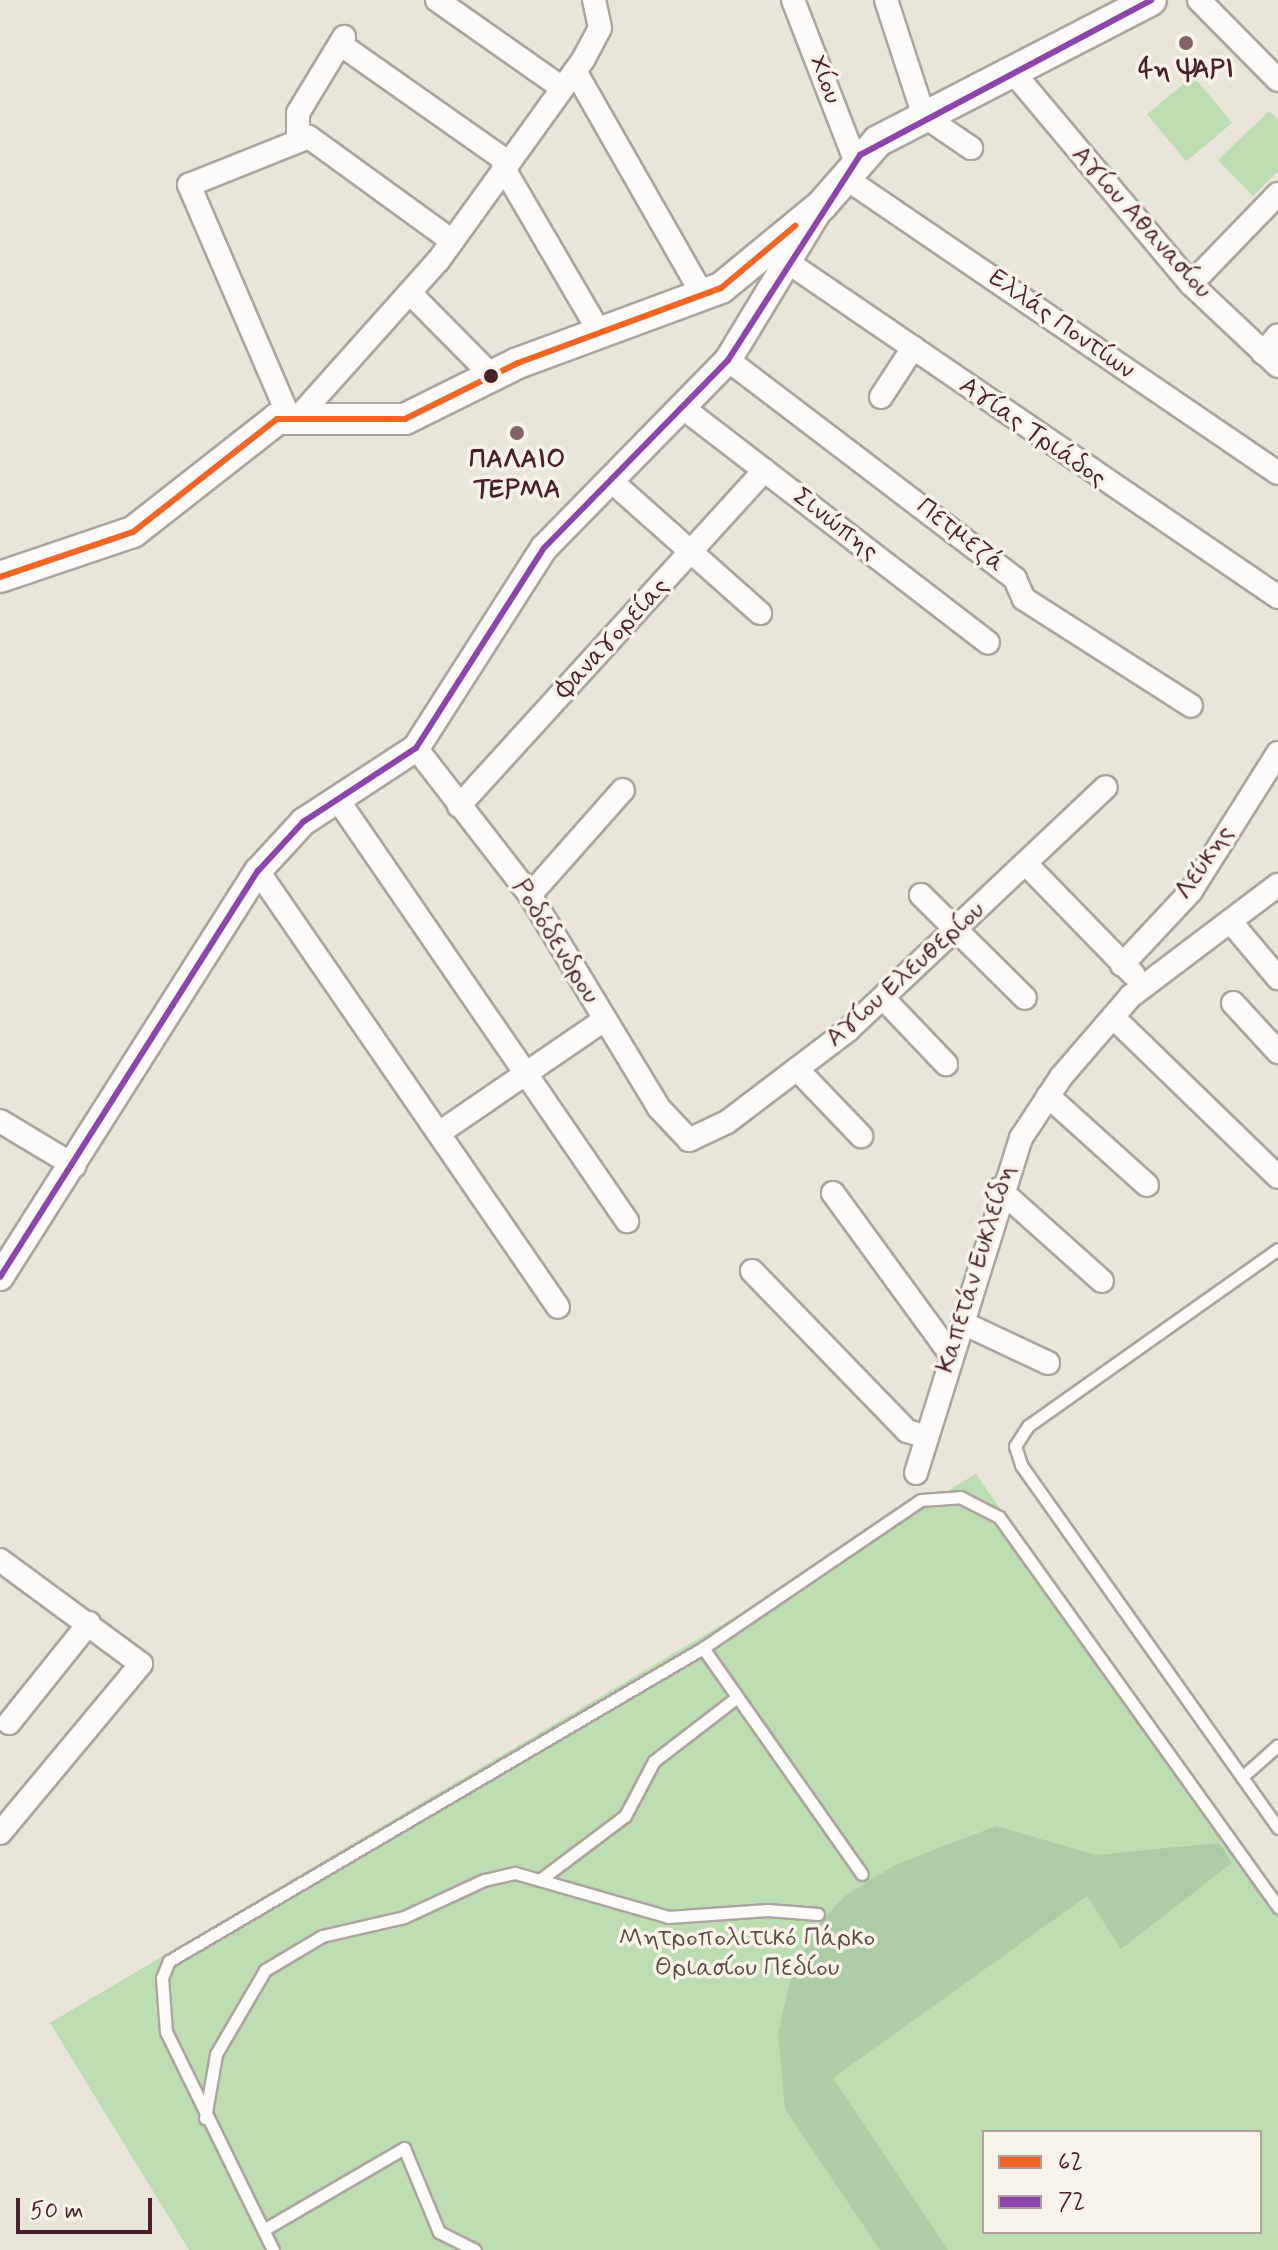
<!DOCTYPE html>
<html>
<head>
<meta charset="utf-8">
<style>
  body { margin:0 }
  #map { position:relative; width:1278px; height:2250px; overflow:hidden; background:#e9e5d8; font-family:Mynerve,sans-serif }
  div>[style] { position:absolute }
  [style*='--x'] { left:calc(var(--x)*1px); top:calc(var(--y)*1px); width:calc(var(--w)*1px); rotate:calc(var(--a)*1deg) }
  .green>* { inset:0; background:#bcddaf; transform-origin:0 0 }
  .forest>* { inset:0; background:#accca3 }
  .roads { filter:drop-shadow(2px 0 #aca49e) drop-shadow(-2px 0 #aca49e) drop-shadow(0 2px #aca49e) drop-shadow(0 -2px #aca49e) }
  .service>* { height:11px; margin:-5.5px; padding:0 5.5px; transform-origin:5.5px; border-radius:5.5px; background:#fcfbf9 }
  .minor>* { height:22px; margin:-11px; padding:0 11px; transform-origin:11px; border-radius:11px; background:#fcfbf9 }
  .tertiary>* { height:26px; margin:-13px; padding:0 13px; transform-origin:13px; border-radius:13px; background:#fcfbf9 }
  .secondary>* { height:30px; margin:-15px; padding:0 15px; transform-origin:15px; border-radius:15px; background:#fcfbf9 }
  .bus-1>* { height:6px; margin:-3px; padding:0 3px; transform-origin:3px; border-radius:3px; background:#f26522 }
  .bus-2>* { height:6px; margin:-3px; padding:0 3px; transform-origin:3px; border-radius:3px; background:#8e44ad }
  .dots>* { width:22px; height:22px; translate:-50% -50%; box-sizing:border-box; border:4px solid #f7f3e8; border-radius:50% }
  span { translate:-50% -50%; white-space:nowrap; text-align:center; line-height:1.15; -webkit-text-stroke:7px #f7f3e8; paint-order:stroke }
  .poi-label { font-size:26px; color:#4a1f2b; font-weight:700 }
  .street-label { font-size:26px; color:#4a1f2b }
  .park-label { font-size:26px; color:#5e4d44 }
  .legend { position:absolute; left:982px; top:2130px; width:280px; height:104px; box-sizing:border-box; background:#f7f3e8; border:2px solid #b29e9c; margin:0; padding:10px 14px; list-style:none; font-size:24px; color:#4a1f2b }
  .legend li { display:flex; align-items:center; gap:16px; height:40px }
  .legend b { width:40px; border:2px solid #b29e9c }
  .scale { position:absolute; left:16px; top:2198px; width:136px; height:36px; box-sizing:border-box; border:4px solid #4a1f2b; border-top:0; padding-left:10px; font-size:24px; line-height:28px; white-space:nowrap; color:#4a1f2b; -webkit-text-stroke:6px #f7f3e8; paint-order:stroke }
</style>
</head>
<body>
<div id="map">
  <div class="green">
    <i style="left:1193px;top:76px;width:61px;height:60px;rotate:50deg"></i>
    <i style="clip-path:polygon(1269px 111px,1278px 121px,1278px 171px,1253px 196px,1218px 160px)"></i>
    <i style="clip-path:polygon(evenodd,976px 1474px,1278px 1911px,1278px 2250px,189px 2250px,50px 2023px,976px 1474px,984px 2132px,1260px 2132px,1260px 2232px,984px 2232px,984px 2132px)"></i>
  </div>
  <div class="forest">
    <i style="clip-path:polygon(996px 1826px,1096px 1855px,1219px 1843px,1232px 1863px,1121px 1949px,1087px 1896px,833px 2078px,948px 2250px,880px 2250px,785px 2109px,778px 2033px,791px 1978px,815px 1928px,846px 1895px,895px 1865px)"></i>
  </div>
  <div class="roads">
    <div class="service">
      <i style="--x:1278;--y:1249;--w:306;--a:144.7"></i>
      <i style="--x:1028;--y:1426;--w:24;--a:123"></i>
      <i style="--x:1015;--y:1446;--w:20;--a:72"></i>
      <i style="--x:1021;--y:1465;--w:445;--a:54.7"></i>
      <i style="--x:703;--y:1648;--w:276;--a:54.9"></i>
      <i style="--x:1242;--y:1777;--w:48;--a:-41.6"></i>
      <i style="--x:541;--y:1879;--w:105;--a:-36.9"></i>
      <i style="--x:625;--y:1816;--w:62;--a:-62.2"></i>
      <i style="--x:654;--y:1761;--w:105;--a:-37.6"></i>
      <i style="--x:205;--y:2118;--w:65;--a:-80.2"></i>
      <i style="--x:216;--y:2054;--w:97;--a:-59.7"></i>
      <i style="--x:265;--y:1970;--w:66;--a:-30.8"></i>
      <i style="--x:322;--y:1936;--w:84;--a:-13"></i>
      <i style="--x:404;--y:1917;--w:88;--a:-24.8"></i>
      <i style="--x:484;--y:1880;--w:32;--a:-13"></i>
      <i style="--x:515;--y:1873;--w:159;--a:16"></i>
      <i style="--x:668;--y:1917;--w:100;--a:-4"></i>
      <i style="--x:768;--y:1910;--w:50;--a:4.6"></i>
      <i style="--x:265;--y:2229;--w:161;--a:-30.2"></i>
      <i style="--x:404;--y:2148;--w:91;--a:67.4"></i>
      <i style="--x:439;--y:2232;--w:40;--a:26.6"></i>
      <i style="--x:273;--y:2250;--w:243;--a:-116.1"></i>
      <i style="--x:166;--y:2032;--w:54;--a:-94.2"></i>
      <i style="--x:162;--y:1978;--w:18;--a:-68"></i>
      <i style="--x:169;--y:1961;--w:619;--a:-30.38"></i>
      <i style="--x:703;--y:1648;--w:263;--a:-34.2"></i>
      <i style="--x:921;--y:1500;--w:39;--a:-4"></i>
      <i style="--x:960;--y:1497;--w:44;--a:27.1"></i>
      <i style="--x:999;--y:1517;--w:480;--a:54.4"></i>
    </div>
    <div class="minor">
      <i style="--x:437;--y:0;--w:153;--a:35.1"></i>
      <i style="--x:793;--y:0;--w:172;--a:68.8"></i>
      <i style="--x:886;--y:0;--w:122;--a:71.9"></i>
      <i style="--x:924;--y:116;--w:57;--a:34.2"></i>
      <i style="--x:1199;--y:0;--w:112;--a:45.4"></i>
      <i style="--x:340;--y:44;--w:205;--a:35.1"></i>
      <i style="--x:575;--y:71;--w:258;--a:60.3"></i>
      <i style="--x:1013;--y:72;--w:277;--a:50"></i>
      <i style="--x:1191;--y:284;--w:120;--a:43.3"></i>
      <i style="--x:298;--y:136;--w:23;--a:-90"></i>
      <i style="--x:298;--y:113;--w:89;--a:-58.8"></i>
      <i style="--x:503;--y:167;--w:190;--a:59.7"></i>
      <i style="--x:844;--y:177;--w:525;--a:34.3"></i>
      <i style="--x:789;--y:263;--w:592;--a:34.33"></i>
      <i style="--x:1191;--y:284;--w:125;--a:-46"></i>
      <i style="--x:410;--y:293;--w:118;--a:45.3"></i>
      <i style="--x:1263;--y:353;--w:23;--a:-50"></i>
      <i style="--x:728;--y:360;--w:361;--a:37.3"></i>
      <i style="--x:1015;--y:579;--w:22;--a:66"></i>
      <i style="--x:1024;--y:599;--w:198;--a:32.6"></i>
      <i style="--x:881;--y:397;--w:59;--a:-56.9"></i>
      <i style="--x:682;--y:407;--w:386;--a:37.6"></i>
      <i style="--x:301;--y:414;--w:205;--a:-48.2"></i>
      <i style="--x:438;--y:261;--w:248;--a:-54.2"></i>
      <i style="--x:583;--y:60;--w:36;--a:-62"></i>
      <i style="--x:600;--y:28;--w:29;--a:-102"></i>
      <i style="--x:289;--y:417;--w:253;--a:-113.3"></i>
      <i style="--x:189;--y:185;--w:129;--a:-21.8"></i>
      <i style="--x:309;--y:137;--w:177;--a:36"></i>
      <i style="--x:609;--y:479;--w:202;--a:41.6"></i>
      <i style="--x:416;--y:748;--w:186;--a:52.2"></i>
      <i style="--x:530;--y:895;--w:249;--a:58.8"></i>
      <i style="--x:659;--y:1108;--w:44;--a:46.8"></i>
      <i style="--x:689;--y:1140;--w:42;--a:-25.3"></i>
      <i style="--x:727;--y:1122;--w:152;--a:-37.2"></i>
      <i style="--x:848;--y:1030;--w:354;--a:-43.3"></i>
      <i style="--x:338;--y:800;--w:511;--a:55.53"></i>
      <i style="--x:459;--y:806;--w:454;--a:-47.7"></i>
      <i style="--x:1028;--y:866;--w:151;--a:45.8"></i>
      <i style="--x:258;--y:871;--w:529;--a:55.47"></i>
      <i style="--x:530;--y:895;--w:140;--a:-48.5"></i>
      <i style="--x:921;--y:895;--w:146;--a:44.7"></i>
      <i style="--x:1230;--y:921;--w:75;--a:49.9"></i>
      <i style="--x:1122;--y:965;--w:101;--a:-47"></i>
      <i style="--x:1191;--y:891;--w:163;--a:-57.8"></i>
      <i style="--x:884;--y:999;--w:90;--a:46.4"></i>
      <i style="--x:1233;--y:1003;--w:67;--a:47.4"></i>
      <i style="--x:1113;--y:1017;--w:230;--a:44.1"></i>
      <i style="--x:797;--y:1069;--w:93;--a:46.3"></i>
      <i style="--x:1048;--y:1096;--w:133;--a:42"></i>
      <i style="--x:0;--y:1121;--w:87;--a:31"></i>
      <i style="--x:439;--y:1133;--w:200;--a:-34.4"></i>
      <i style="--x:999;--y:1189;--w:138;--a:41.8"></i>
      <i style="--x:833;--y:1193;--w:200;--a:53.9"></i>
      <i style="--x:752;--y:1271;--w:223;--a:45.9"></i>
      <i style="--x:907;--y:1431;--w:19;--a:16"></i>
      <i style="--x:963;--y:1323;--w:94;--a:25.2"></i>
      <i style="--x:916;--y:1473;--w:351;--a:-72.6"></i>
      <i style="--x:1021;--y:1138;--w:73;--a:-56.7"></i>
      <i style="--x:1061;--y:1077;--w:107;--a:-49.2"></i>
      <i style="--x:1131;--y:996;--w:184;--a:-37.1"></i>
      <i style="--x:0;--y:1560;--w:175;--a:36.4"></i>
      <i style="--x:141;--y:1664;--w:220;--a:129.8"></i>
      <i style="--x:9;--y:1723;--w:128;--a:-51.3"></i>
    </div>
    <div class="tertiary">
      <i style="--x:0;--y:1277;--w:481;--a:-57.6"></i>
      <i style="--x:258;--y:871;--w:67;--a:-47.4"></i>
      <i style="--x:303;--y:822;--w:135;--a:-33.2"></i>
      <i style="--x:416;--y:748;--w:237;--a:-57.4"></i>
      <i style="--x:544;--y:548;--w:263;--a:-45.6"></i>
      <i style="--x:728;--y:360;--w:172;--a:-58.8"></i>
    </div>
    <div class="secondary">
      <i style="--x:0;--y:577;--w:140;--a:-18.7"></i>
      <i style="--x:133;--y:532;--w:183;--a:-38.1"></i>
      <i style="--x:277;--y:419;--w:128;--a:0"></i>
      <i style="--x:405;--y:419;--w:126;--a:-26.4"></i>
      <i style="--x:518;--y:363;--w:216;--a:-20.3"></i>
      <i style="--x:721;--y:288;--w:129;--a:-39.4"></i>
      <i style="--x:821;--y:206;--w:86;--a:-48.8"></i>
      <i style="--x:878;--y:141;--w:307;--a:-27.3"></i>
    </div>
  </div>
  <div class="bus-1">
    <i style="--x:0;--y:577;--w:140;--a:-18.7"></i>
    <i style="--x:133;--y:532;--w:183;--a:-38.1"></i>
    <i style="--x:277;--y:419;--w:128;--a:0"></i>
    <i style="--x:405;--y:419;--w:126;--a:-26.4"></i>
    <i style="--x:518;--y:363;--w:216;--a:-20.3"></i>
    <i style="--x:721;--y:288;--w:97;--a:-40"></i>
  </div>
  <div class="bus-2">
    <i style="--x:0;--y:1277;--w:481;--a:-57.6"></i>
    <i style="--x:258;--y:871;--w:67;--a:-47.4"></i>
    <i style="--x:303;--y:822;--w:135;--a:-33.2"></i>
    <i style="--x:416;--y:748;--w:237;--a:-57.4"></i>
    <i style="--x:544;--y:548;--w:263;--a:-45.6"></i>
    <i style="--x:728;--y:360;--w:244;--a:-57.2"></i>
    <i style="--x:860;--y:155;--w:330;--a:-28"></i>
  </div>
  <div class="dots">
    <i style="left:1186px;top:43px;background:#826468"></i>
    <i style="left:491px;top:376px;background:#4a1f2b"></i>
    <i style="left:517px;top:433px;background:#826468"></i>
  </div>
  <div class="poi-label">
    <span style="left:1186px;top:71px">4η ΨΑΡΙ</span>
    <span style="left:517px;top:476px">ΠΑΛΑΙΟ<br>ΤΕΡΜΑ</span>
  </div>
  <div class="street-label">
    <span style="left:824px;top:80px;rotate:69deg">Χίου</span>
    <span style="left:1141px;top:223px;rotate:48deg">Αγίου Αθανασίου</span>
    <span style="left:1061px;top:325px;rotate:35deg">Ελλάς Ποντίων</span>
    <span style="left:1032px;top:433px;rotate:35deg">Αγίας Τριάδος</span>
    <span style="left:835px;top:525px;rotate:38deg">Σινώπης</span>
    <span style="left:960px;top:536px;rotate:38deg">Πετμεζά</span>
    <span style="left:613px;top:639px;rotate:-47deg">Φαναγορείας</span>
    <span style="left:1205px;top:863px;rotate:-56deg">Λεύκης</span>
    <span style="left:555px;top:942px;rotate:58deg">Ροδόδενδρου</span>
    <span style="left:906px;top:975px;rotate:-42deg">Αγίου Ελευθερίου</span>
    <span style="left:977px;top:1269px;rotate:-73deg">Καπετάν Ευκλείδη</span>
  </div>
  <div class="park-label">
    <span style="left:747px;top:1954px">Μητροπολιτικό Πάρκο<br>Θριασίου Πεδίου</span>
  </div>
  <ul class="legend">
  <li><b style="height:10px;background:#f26522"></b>62</li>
  <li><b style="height:10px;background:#8e44ad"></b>72</li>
  </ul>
  <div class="scale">50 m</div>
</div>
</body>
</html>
